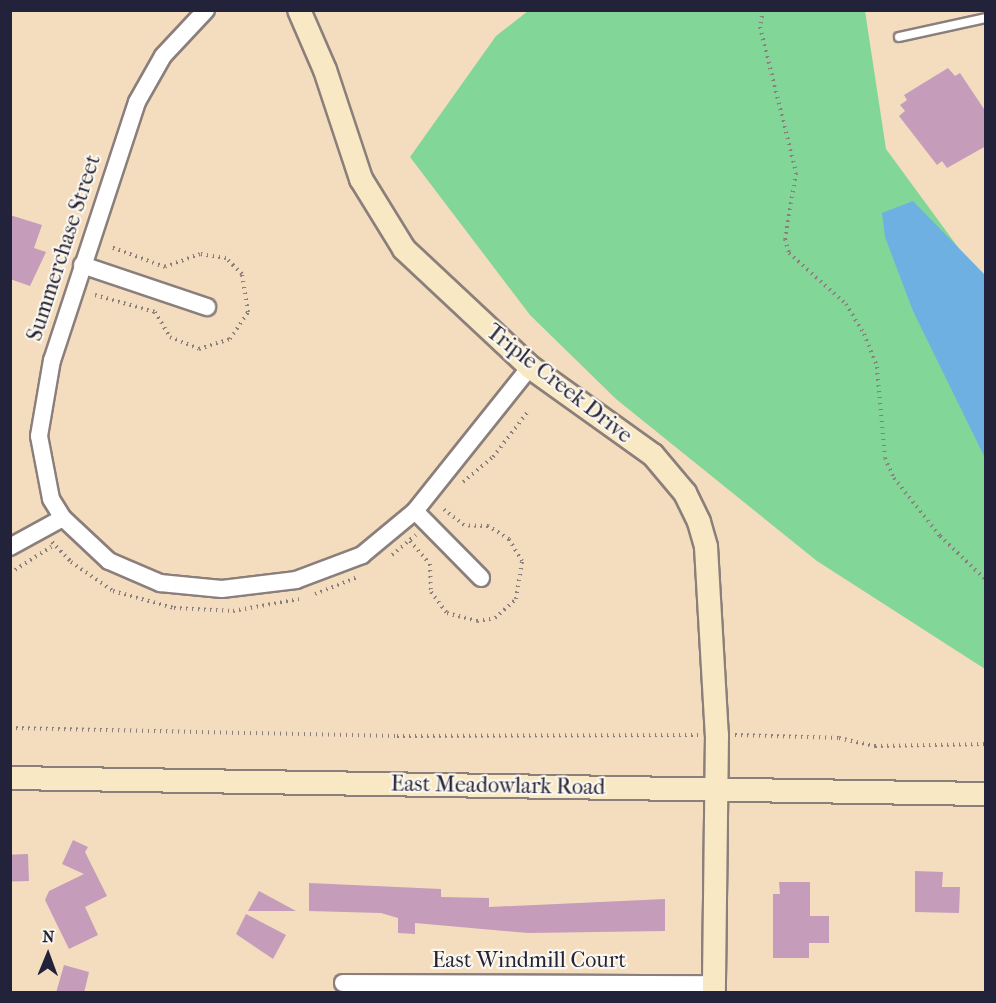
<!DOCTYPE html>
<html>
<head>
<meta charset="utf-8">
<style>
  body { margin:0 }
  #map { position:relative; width:996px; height:1003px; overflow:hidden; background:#f4dcbe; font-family:"IM FELL French Canon",serif }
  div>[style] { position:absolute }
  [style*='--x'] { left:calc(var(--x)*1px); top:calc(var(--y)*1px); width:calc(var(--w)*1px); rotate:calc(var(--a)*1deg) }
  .green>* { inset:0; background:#81d698 }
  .water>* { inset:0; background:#6fb0e3 }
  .building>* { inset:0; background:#c59cba; transform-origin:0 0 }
  .path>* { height:4px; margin-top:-2px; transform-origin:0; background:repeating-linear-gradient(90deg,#8b7f7c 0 1.5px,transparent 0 6px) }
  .roads { filter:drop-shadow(2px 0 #8b7f7c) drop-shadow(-2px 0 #8b7f7c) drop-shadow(0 2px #8b7f7c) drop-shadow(0 -2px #8b7f7c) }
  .lane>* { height:8px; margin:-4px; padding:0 4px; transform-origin:4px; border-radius:4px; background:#fff }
  .street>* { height:16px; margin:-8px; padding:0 8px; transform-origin:8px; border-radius:8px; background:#fff }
  .secondary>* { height:22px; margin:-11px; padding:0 11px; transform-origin:11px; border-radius:11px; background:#f8e8c3 }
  span { translate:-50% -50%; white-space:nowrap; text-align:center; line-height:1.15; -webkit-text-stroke:4.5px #fbf7ec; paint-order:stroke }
  .street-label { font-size:22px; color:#22223b }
  .frame { position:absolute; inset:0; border:12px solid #22223b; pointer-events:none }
  .north { position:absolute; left:18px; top:925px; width:60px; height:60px; -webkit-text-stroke:4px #fbf7ec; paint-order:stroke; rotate:1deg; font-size:16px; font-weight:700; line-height:24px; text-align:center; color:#22223b }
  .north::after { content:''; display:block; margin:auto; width:21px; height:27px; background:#22223b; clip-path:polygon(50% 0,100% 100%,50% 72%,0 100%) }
</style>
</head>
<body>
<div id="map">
  <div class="green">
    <i style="clip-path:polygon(528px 11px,865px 11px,886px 149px,985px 284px,985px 669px,817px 561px,616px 399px,530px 315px,410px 157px,496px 36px)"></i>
  </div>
  <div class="water">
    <i style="clip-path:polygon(913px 201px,985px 275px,985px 458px,913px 311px,885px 237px,882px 213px)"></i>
  </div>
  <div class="building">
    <i style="clip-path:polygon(948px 68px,955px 76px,960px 73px,986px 112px,986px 146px,947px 168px,942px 161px,937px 165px,899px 116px,905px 111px,900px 105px,907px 100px,904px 95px)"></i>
    <i style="clip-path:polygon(10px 215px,42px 225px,34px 248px,46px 252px,30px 286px,10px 279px)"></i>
    <i style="clip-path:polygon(73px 840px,88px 847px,85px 852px,107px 896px,85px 907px,98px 935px,69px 949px,45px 900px,49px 891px,84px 874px,62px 864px)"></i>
    <i style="left:28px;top:854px;width:27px;height:18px;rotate:88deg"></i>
    <i style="clip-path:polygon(915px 871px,943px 872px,942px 887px,960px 887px,959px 913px,915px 912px)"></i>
    <i style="clip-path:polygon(779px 882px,810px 882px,810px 916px,829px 916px,829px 943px,809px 943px,809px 958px,773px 958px,773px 894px,780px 894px)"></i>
    <i style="clip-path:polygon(309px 883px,441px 889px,441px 897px,489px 898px,489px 907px,665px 899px,665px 931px,528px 933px,415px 923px,415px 934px,398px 933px,398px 918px,381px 913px,309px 911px)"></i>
    <i style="clip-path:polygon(259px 891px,296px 911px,248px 911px)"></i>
    <i style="clip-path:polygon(246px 914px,286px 935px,273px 959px,236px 934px)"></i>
    <i style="clip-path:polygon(64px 965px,89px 972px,84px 993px,56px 993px)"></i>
  </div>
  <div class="path">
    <i style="--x:763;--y:10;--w:17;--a:100"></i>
    <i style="--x:760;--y:27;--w:150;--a:76.1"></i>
    <i style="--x:796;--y:173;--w:67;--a:99.5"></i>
    <i style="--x:785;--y:239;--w:15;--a:74"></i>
    <i style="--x:789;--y:253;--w:76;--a:41.8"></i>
    <i style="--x:846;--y:304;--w:35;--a:59"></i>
    <i style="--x:864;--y:334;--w:35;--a:68"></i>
    <i style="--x:877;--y:367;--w:91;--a:85"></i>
    <i style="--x:885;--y:458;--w:22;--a:66"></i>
    <i style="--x:894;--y:478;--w:74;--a:51.6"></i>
    <i style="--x:940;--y:536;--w:64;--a:43.7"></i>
    <i style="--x:95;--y:295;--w:62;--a:15.8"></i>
    <i style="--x:155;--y:312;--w:29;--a:59"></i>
    <i style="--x:170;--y:337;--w:31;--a:22"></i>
    <i style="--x:199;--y:349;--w:33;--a:-18"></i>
    <i style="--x:230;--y:339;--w:32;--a:-56"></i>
    <i style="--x:248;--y:312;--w:38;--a:-99"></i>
    <i style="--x:242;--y:274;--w:23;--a:-135"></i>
    <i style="--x:226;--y:258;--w:26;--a:-171"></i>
    <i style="--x:200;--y:254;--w:37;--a:160"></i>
    <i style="--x:165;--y:267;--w:58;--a:-159.7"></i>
    <i style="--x:463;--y:482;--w:39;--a:-40"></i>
    <i style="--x:493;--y:457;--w:59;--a:-52.5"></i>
    <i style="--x:410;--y:541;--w:30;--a:49"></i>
    <i style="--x:430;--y:564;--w:28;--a:88"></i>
    <i style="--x:431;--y:592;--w:26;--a:53"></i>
    <i style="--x:447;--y:613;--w:31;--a:15"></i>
    <i style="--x:477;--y:621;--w:18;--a:-9"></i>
    <i style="--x:495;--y:618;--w:28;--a:-42"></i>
    <i style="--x:516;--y:599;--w:38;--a:-81"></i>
    <i style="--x:522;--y:561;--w:26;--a:-121"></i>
    <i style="--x:509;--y:539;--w:25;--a:-148"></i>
    <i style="--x:488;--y:526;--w:24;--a:-178"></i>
    <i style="--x:464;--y:525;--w:29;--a:-142"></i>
    <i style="--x:52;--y:542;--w:28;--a:46"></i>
    <i style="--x:71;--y:562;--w:51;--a:34.6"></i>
    <i style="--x:113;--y:591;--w:63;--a:15.6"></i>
    <i style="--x:174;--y:608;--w:59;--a:2.9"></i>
    <i style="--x:233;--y:611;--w:67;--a:-10.3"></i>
    <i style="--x:392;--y:555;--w:31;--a:-40"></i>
    <i style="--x:10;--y:573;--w:49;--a:-32.4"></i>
    <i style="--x:315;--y:594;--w:46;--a:-21.6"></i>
    <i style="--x:10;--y:728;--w:387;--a:1.2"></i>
    <i style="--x:397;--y:736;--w:301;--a:-0.2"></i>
    <i style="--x:735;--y:735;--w:104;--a:1.7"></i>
    <i style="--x:839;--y:738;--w:37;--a:13"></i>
    <i style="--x:875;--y:746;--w:111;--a:-1"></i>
  </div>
  <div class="roads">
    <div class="lane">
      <i style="--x:899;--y:37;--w:89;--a:-12.3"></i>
    </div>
    <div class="street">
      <i style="--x:206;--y:10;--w:63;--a:133.1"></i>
      <i style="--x:163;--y:56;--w:53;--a:119.5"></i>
      <i style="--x:137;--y:102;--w:272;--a:108.2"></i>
      <i style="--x:52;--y:360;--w:77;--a:99.7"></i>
      <i style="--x:39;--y:436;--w:64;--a:79.2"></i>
      <i style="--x:51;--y:499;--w:22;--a:58"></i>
      <i style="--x:63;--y:518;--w:63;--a:43.1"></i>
      <i style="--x:109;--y:561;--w:56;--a:23.3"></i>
      <i style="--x:160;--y:583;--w:62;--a:5.5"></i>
      <i style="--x:222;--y:589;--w:75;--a:-6.9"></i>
      <i style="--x:296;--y:580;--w:71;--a:-20.7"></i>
      <i style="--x:362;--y:555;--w:69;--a:-39.7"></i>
      <i style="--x:415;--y:511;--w:184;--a:-51.4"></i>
      <i style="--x:82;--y:265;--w:132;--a:18.6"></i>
      <i style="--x:415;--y:511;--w:94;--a:45.4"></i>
      <i style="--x:10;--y:547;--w:60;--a:-28.7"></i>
      <i style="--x:343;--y:983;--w:371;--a:0.2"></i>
    </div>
    <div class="secondary">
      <i style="--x:299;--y:10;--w:65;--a:66.6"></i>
      <i style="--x:325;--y:70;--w:115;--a:71.7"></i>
      <i style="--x:361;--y:179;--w:82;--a:58.4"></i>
      <i style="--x:404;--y:249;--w:173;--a:43.1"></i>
      <i style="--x:530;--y:367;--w:151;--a:35.6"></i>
      <i style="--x:653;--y:455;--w:50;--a:49.9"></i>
      <i style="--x:685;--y:493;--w:32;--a:64"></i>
      <i style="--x:699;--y:522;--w:26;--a:74"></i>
      <i style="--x:706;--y:547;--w:188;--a:86.7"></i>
      <i style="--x:717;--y:735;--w:257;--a:90.7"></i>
      <i style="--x:10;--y:778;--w:976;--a:0.94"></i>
    </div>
  </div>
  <div class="street-label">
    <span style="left:64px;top:248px;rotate:-72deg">Summerchase Street</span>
    <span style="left:559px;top:384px;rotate:38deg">Triple Creek Drive</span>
    <span style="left:498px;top:786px;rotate:1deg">East Meadowlark Road</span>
    <span style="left:529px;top:961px">East Windmill Court</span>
  </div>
  <div class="frame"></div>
  <div class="north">N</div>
</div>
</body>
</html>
